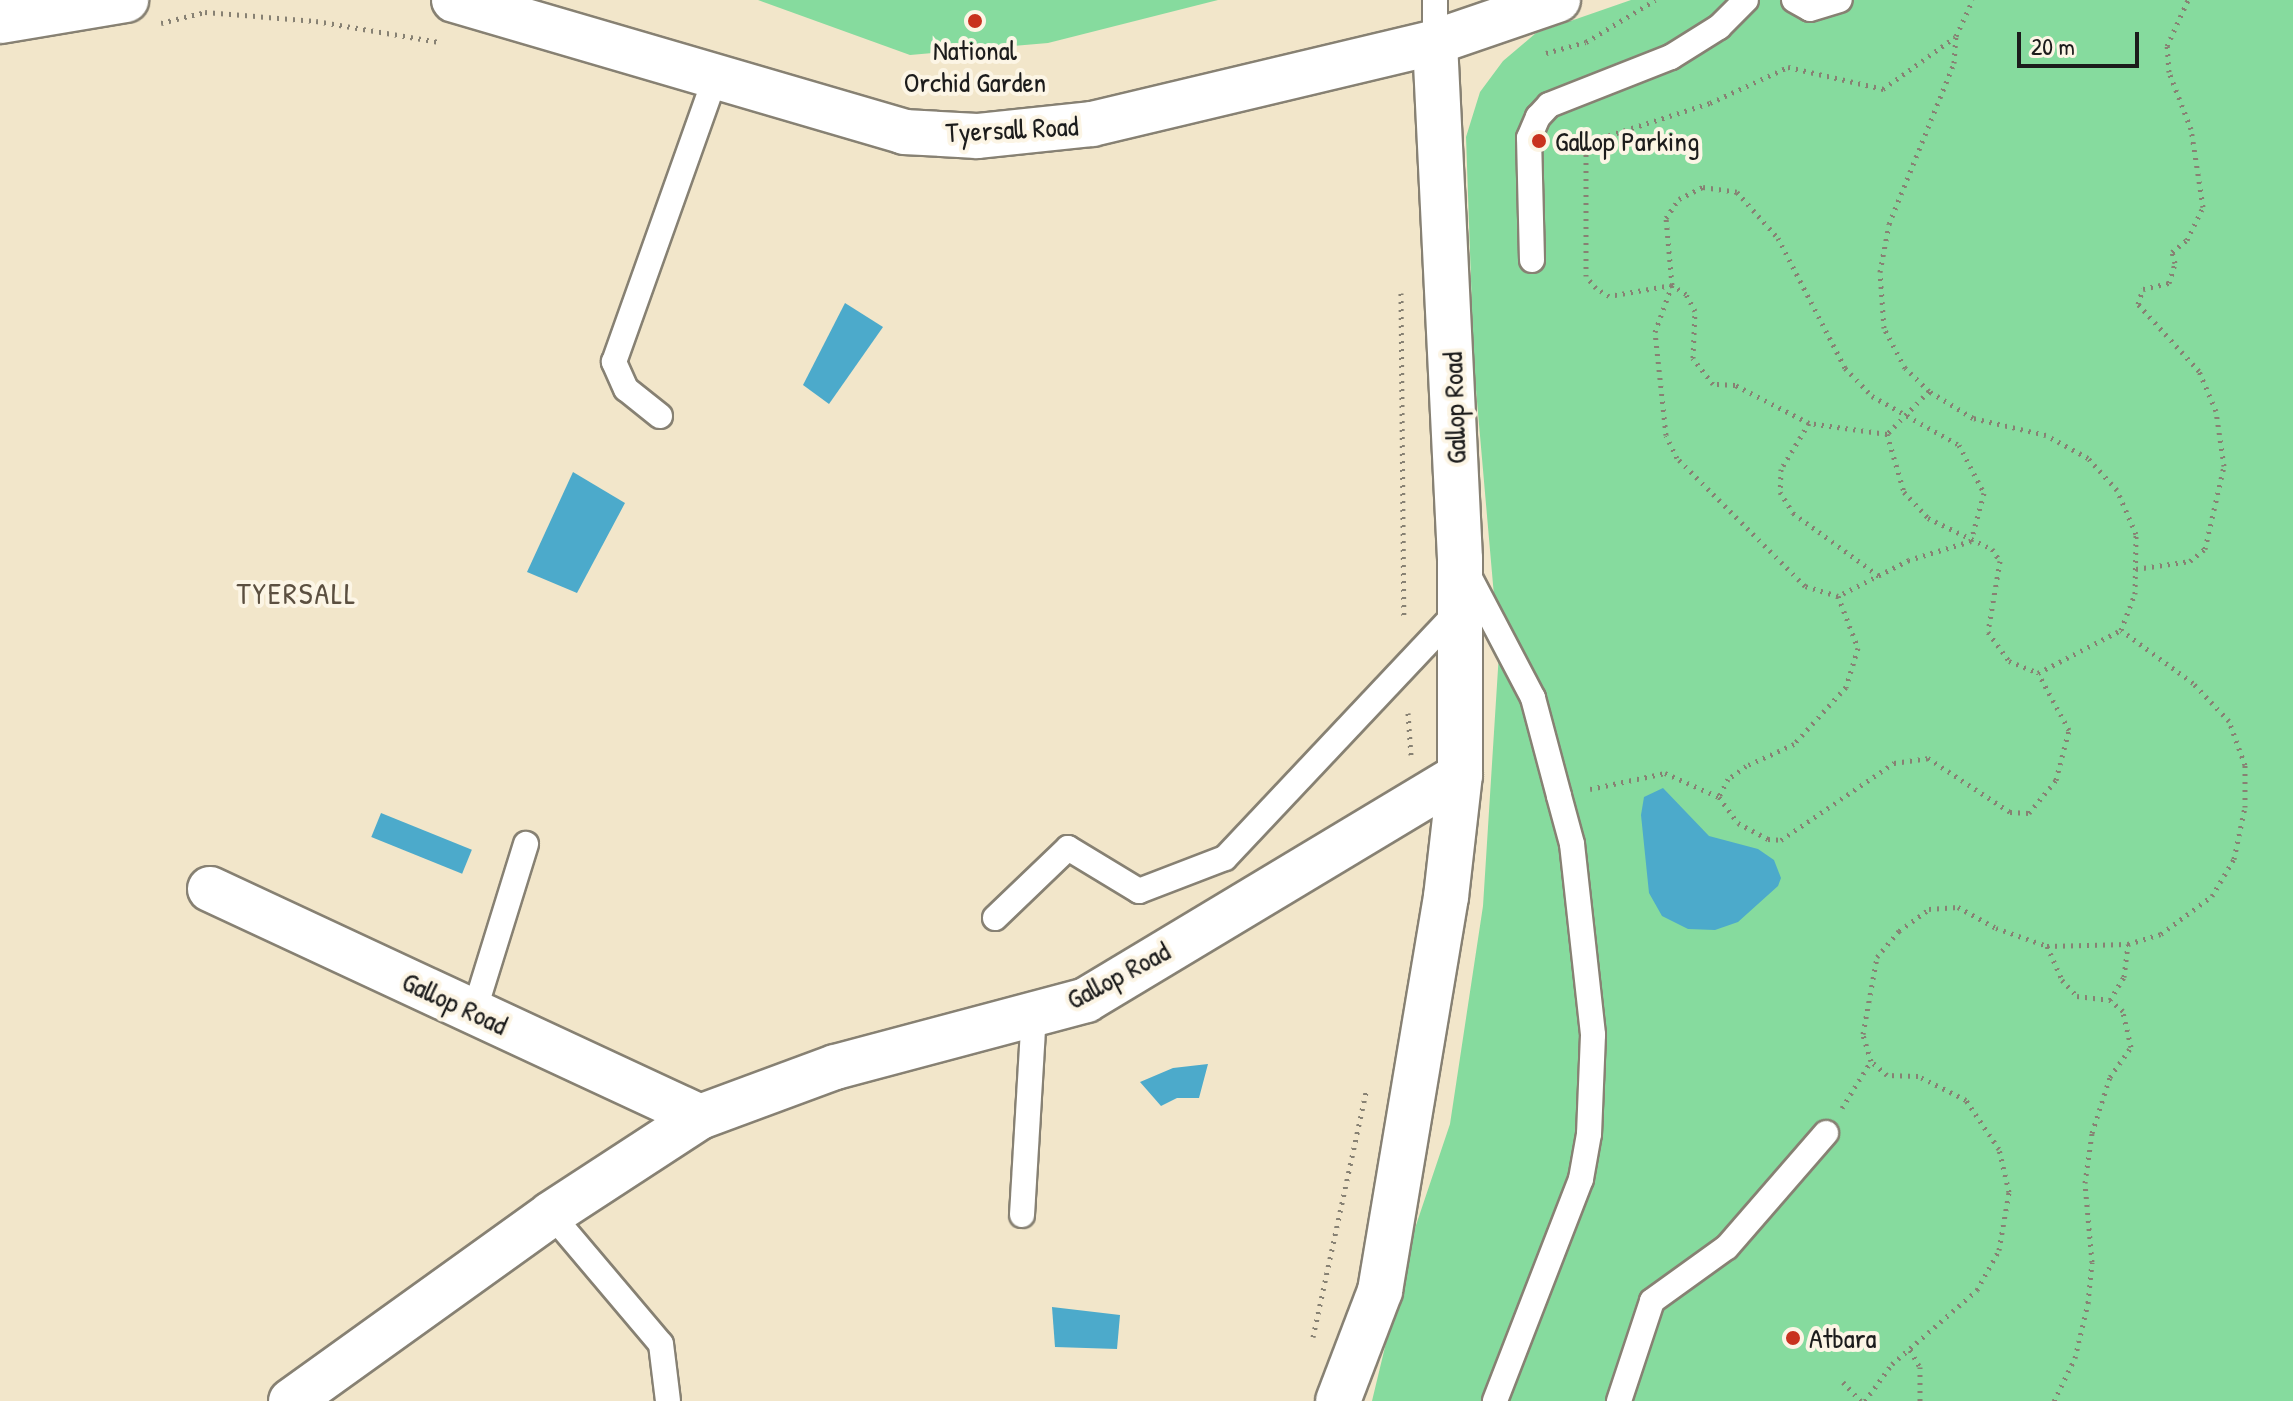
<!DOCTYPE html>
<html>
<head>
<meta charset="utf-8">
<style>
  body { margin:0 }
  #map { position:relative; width:2293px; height:1401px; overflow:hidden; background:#f2e6ca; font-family:"Patrick Hand",sans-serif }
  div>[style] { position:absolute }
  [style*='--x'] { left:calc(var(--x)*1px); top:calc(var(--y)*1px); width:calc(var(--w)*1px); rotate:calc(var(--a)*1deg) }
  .green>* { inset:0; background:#86db9e }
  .water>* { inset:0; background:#4caacb; transform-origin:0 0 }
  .path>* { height:5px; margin-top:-2.5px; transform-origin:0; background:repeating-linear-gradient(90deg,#878173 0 2px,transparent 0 8px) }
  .roads { filter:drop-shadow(2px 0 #878173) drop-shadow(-2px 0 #878173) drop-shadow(0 2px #878173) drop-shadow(0 -2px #878173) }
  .lane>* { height:24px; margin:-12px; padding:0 12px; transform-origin:12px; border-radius:12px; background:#fff }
  .street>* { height:44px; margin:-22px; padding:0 22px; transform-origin:22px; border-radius:22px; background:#fff }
  .dots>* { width:22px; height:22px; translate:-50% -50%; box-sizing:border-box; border:4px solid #fcf5e5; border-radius:50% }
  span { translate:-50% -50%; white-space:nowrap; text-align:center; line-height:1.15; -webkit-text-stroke:8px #fcf5e5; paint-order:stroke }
  .poi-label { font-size:28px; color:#1c1c1c }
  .left { translate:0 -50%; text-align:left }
  .street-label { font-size:28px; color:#1c1c1c }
  .neighbourhood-label { font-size:30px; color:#5b4f40; letter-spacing:2px }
  .scale { position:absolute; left:2017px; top:32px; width:122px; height:36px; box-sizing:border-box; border:4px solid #1c1c1c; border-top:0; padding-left:10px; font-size:24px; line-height:28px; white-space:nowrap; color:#1c1c1c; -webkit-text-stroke:6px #fcf5e5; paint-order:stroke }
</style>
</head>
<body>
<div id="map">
  <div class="green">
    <i style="clip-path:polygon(758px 0,1218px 0,1048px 43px,910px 55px)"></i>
    <i style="clip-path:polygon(1631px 0,2293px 0,2293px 1401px,1372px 1401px,1410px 1243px,1450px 1124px,1483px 906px,1499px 653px,1474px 367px,1466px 137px,1480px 92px,1503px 61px,1536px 33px)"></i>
  </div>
  <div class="water">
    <i style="clip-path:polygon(845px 303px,883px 327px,829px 404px,803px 385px)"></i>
    <i style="clip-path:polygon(573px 472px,625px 503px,577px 593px,527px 572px)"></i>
    <i style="clip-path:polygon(1663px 788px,1709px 836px,1758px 849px,1774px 860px,1781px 878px,1778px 886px,1738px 922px,1715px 930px,1688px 929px,1662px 916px,1649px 893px,1641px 815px,1644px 797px)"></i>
    <i style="left:381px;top:813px;width:98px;height:26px;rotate:22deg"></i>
    <i style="clip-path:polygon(1208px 1064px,1199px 1098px,1177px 1098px,1161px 1106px,1140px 1082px,1173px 1068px)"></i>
    <i style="clip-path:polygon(1052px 1307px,1120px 1315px,1117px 1349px,1055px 1347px)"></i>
  </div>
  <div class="path">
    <i style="--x:161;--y:23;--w:45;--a:-14"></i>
    <i style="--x:205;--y:12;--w:111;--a:4.6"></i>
    <i style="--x:316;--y:21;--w:125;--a:9.7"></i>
    <i style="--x:1546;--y:53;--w:41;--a:-15.4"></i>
    <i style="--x:1586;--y:42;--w:81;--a:-31.3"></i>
    <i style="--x:1703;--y:187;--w:34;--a:8"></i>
    <i style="--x:1737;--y:192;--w:62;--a:48.3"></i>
    <i style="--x:1778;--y:238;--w:146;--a:62.7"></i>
    <i style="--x:1845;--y:368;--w:39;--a:46"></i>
    <i style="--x:1872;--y:396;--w:100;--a:29.4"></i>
    <i style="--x:1959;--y:445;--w:54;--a:62.5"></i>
    <i style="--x:1984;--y:493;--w:50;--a:105.2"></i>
    <i style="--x:1971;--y:541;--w:65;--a:163"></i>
    <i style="--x:1909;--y:560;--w:80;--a:153.1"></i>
    <i style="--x:1838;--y:596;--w:34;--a:-163"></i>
    <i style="--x:1805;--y:586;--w:181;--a:-135"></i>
    <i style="--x:1677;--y:458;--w:25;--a:-116"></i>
    <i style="--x:1666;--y:435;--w:104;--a:-96.1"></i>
    <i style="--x:1655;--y:332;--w:50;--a:-70.1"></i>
    <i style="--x:1672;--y:285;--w:67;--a:-95.1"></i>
    <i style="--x:1666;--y:218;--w:23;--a:-56"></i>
    <i style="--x:1679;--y:199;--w:27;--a:-27"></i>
    <i style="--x:1401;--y:293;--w:326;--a:89.5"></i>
    <i style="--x:1929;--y:391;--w:60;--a:134.3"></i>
    <i style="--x:1887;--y:434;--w:60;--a:73.7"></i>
    <i style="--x:1904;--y:492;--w:35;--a:47"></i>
    <i style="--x:1928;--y:518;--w:71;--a:25.8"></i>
    <i style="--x:1992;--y:549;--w:14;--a:56"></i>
    <i style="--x:2000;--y:561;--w:72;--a:99.6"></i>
    <i style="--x:1988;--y:632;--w:36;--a:54"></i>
    <i style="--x:2009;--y:661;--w:31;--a:22"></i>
    <i style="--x:2038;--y:673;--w:93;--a:-27.4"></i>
    <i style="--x:2121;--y:630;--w:39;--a:-69"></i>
    <i style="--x:2135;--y:594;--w:60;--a:-89"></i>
    <i style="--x:2136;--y:534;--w:48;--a:-113.4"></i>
    <i style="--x:2117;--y:490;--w:43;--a:-132.2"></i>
    <i style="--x:2088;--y:458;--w:48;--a:-151.3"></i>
    <i style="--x:2046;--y:435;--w:75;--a:-166.9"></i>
    <i style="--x:1973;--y:418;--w:52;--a:-148.5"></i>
    <i style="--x:1929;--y:391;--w:33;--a:-136"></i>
    <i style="--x:1905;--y:368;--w:45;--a:-117.7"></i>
    <i style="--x:1884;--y:328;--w:56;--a:-94.1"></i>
    <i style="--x:1880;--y:272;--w:49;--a:-79.4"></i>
    <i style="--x:1889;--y:224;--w:174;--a:-68"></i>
    <i style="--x:1954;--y:63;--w:27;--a:-86"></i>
    <i style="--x:1956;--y:36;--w:40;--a:-65"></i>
    <i style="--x:1809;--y:423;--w:54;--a:121.3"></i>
    <i style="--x:1781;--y:469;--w:23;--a:92"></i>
    <i style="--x:1780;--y:492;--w:25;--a:58"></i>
    <i style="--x:1793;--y:513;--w:107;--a:36.2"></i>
    <i style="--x:1887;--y:434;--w:79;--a:-172"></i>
    <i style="--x:1809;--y:423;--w:83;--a:-152.8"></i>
    <i style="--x:1735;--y:385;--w:22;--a:-177"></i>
    <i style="--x:1713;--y:384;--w:33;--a:-128"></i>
    <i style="--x:1693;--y:358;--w:47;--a:-87.6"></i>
    <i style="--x:1695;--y:311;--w:19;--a:-118"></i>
    <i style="--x:1686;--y:294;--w:17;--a:-147"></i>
    <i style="--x:1672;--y:285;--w:64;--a:170.1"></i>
    <i style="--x:1609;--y:296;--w:15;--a:-148"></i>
    <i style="--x:1596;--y:288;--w:16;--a:-130"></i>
    <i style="--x:1586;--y:276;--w:125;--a:-90"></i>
    <i style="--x:1586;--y:151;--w:20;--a:-41"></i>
    <i style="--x:1601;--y:138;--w:114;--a:-17.8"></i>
    <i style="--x:1710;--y:103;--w:86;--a:-24.8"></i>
    <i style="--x:1788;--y:67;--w:98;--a:13"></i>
    <i style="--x:1883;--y:89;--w:89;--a:-35.8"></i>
    <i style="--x:2136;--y:569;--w:55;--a:-8.4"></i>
    <i style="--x:2190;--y:561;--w:19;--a:-39"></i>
    <i style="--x:2205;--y:549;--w:85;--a:-77.1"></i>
    <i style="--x:2224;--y:466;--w:56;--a:-98.3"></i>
    <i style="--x:2216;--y:411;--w:43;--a:-113"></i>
    <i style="--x:2199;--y:371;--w:91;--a:-132.3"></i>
    <i style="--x:2138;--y:304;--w:16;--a:-72"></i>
    <i style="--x:2143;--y:289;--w:27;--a:-13"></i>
    <i style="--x:2169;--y:283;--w:21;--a:-73"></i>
    <i style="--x:2175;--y:263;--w:11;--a:-105"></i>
    <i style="--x:2172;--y:252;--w:19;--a:-39"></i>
    <i style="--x:2187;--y:240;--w:37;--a:-64"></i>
    <i style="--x:2203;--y:207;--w:79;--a:-98.7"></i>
    <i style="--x:2191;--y:129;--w:61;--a:-111.1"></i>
    <i style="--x:2169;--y:72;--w:26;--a:-94"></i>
    <i style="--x:2167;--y:46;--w:51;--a:-65.5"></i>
    <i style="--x:1838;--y:596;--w:56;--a:69"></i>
    <i style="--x:1858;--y:648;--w:41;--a:107.1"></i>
    <i style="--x:1846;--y:687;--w:77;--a:132.4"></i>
    <i style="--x:1794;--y:744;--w:53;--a:155.4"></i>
    <i style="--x:1746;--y:766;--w:22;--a:144"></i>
    <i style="--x:1728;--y:779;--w:20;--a:117"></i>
    <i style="--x:1719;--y:797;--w:32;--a:54"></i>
    <i style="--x:1738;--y:823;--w:34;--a:28"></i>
    <i style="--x:1768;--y:839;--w:13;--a:4"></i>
    <i style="--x:1781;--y:840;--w:137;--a:-34.3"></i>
    <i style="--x:1894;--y:763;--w:34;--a:-8"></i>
    <i style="--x:1928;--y:758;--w:98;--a:33.4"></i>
    <i style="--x:2010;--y:812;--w:19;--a:3"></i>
    <i style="--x:2029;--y:813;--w:43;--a:-50.7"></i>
    <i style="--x:2056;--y:780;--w:52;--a:-75.4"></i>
    <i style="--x:2069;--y:730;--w:65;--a:-118.5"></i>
    <i style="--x:1408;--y:713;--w:42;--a:85.9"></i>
    <i style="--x:1590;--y:789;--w:77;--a:-12"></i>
    <i style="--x:1665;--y:773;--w:59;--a:24"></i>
    <i style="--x:2047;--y:946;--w:37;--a:66"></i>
    <i style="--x:2062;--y:980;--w:22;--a:47"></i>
    <i style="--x:2077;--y:996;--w:33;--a:7"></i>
    <i style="--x:1842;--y:1108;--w:55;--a:-58.3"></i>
    <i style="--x:1313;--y:1337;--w:251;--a:-77.8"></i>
    <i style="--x:1910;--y:1350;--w:20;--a:60"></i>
    <i style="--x:1920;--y:1367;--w:34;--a:90"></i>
    <i style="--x:1843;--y:1382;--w:26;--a:47"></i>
    <i style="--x:1865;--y:1401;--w:46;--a:-53.9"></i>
    <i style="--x:1892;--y:1364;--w:113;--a:-41"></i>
    <i style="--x:1977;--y:1290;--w:46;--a:-61.2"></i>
    <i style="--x:1999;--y:1250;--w:59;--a:-80.2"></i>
    <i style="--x:2009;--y:1192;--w:44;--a:-103.1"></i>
    <i style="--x:1999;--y:1149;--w:59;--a:-124"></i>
    <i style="--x:1966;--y:1100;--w:54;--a:-153.4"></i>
    <i style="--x:1918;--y:1076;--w:31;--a:-178"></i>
    <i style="--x:1887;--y:1075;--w:21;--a:-139"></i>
    <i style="--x:1871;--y:1061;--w:28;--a:-107"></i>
    <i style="--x:1863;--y:1034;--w:78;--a:-79.7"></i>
    <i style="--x:1877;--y:957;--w:34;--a:-50"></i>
    <i style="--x:1899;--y:931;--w:37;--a:-36"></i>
    <i style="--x:1929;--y:909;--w:29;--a:-4"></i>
    <i style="--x:1958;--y:907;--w:43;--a:28.9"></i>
    <i style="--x:1996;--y:928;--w:54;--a:19.4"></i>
    <i style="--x:2047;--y:946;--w:81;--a:-1.4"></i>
    <i style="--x:2128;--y:944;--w:34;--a:-17"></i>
    <i style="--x:2161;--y:934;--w:64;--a:-36.7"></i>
    <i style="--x:2212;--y:896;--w:43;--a:-59.3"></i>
    <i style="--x:2234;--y:859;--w:53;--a:-78.1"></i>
    <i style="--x:2245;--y:807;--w:42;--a:-90"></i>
    <i style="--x:2245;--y:765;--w:47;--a:-110"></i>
    <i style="--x:2229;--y:721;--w:52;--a:-133.5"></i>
    <i style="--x:2193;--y:683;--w:89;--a:-143.6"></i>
    <i style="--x:2054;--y:1401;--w:48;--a:-64"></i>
    <i style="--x:2075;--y:1358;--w:57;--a:-76.7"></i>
    <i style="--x:2088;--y:1303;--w:41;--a:-84.4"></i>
    <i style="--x:2092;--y:1262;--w:79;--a:-95.1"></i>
    <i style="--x:2085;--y:1183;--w:50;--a:-82"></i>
    <i style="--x:2092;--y:1133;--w:59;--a:-72.2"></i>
    <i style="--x:2110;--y:1077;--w:37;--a:-55"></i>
    <i style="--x:2131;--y:1047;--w:37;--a:-103"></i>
    <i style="--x:2123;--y:1011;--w:17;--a:-140"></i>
    <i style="--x:2110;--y:1000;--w:27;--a:-59"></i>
    <i style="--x:2124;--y:977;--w:33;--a:-83"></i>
  </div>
  <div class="roads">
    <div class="lane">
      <i style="--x:1435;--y:0;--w:42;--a:90"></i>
      <i style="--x:1794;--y:0;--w:18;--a:29"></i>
      <i style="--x:1810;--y:9;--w:31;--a:-17"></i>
      <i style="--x:1532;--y:260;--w:122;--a:-91.4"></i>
      <i style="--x:1529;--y:138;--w:23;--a:-67"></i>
      <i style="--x:1538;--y:117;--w:16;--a:-47"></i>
      <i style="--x:1549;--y:105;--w:131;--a:-21.5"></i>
      <i style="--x:1671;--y:57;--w:57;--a:-32"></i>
      <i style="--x:1719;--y:27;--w:38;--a:-45"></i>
      <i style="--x:660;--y:416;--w:43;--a:-141.5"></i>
      <i style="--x:626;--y:389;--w:30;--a:-114"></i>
      <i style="--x:614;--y:362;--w:304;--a:-70.4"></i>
      <i style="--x:1468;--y:574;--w:140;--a:62.3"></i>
      <i style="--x:1533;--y:698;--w:101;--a:75.1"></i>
      <i style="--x:1559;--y:796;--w:50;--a:74.8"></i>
      <i style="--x:1572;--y:844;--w:192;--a:83.7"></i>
      <i style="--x:1593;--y:1035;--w:99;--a:92.3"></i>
      <i style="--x:1589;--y:1134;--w:46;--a:100.1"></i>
      <i style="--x:1581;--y:1179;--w:238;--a:111.2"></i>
      <i style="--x:995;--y:918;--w:101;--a:-43.8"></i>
      <i style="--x:1068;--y:848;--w:83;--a:31.2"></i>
      <i style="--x:1139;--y:891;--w:92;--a:-21"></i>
      <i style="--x:1225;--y:858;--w:338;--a:-46.7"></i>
      <i style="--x:474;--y:1012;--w:176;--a:-72.8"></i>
      <i style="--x:551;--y:1214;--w:170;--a:49.8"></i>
      <i style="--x:661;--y:1344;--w:57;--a:83"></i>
      <i style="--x:1022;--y:1215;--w:200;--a:-86.6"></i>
      <i style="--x:1619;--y:1401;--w:105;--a:-71.7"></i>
      <i style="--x:1652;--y:1301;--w:92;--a:-35.8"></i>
      <i style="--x:1727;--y:1247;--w:151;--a:-49"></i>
    </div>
    <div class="street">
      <i style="--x:454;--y:0;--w:469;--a:16.3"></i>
      <i style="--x:904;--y:132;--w:73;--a:3.1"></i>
      <i style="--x:977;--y:136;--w:116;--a:-6"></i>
      <i style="--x:1092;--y:124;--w:353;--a:-13.4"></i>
      <i style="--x:1435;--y:42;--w:130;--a:-18.9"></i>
      <i style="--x:0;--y:21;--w:128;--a:-9.5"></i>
      <i style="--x:210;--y:889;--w:540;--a:24.95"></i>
      <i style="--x:291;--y:1401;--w:320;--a:-35.7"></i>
      <i style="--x:551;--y:1214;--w:178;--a:-33.1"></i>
      <i style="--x:700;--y:1117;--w:144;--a:-20.3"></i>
      <i style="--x:835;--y:1067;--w:260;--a:-14.9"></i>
      <i style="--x:1086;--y:1000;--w:436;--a:-31"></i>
      <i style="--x:1338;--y:1401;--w:118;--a:-69.1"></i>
      <i style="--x:1380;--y:1291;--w:399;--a:-80.5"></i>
      <i style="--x:1446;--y:897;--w:123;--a:-83.5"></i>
      <i style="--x:1460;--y:775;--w:216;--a:-90"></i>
      <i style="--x:1460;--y:559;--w:518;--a:-92.77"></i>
    </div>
  </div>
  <div class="dots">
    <i style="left:975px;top:21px;background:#c8321e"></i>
    <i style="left:1539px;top:141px;background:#c8321e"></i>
    <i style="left:1793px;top:1338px;background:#c8321e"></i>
  </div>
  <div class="poi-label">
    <span style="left:975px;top:66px">National<br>Orchid Garden</span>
    <span class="left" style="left:1555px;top:141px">Gallop Parking</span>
    <span class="left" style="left:1809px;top:1338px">Atbara</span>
  </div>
  <div class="street-label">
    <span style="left:1012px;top:129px;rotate:-3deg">Tyersall Road</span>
    <span style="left:1454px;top:408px;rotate:-92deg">Gallop Road</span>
    <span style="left:1118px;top:975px;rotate:-28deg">Gallop Road</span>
    <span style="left:455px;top:1003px;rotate:25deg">Gallop Road</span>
  </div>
  <div class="neighbourhood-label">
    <span style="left:297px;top:593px">TYERSALL</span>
  </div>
  <div class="scale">20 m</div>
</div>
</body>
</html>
